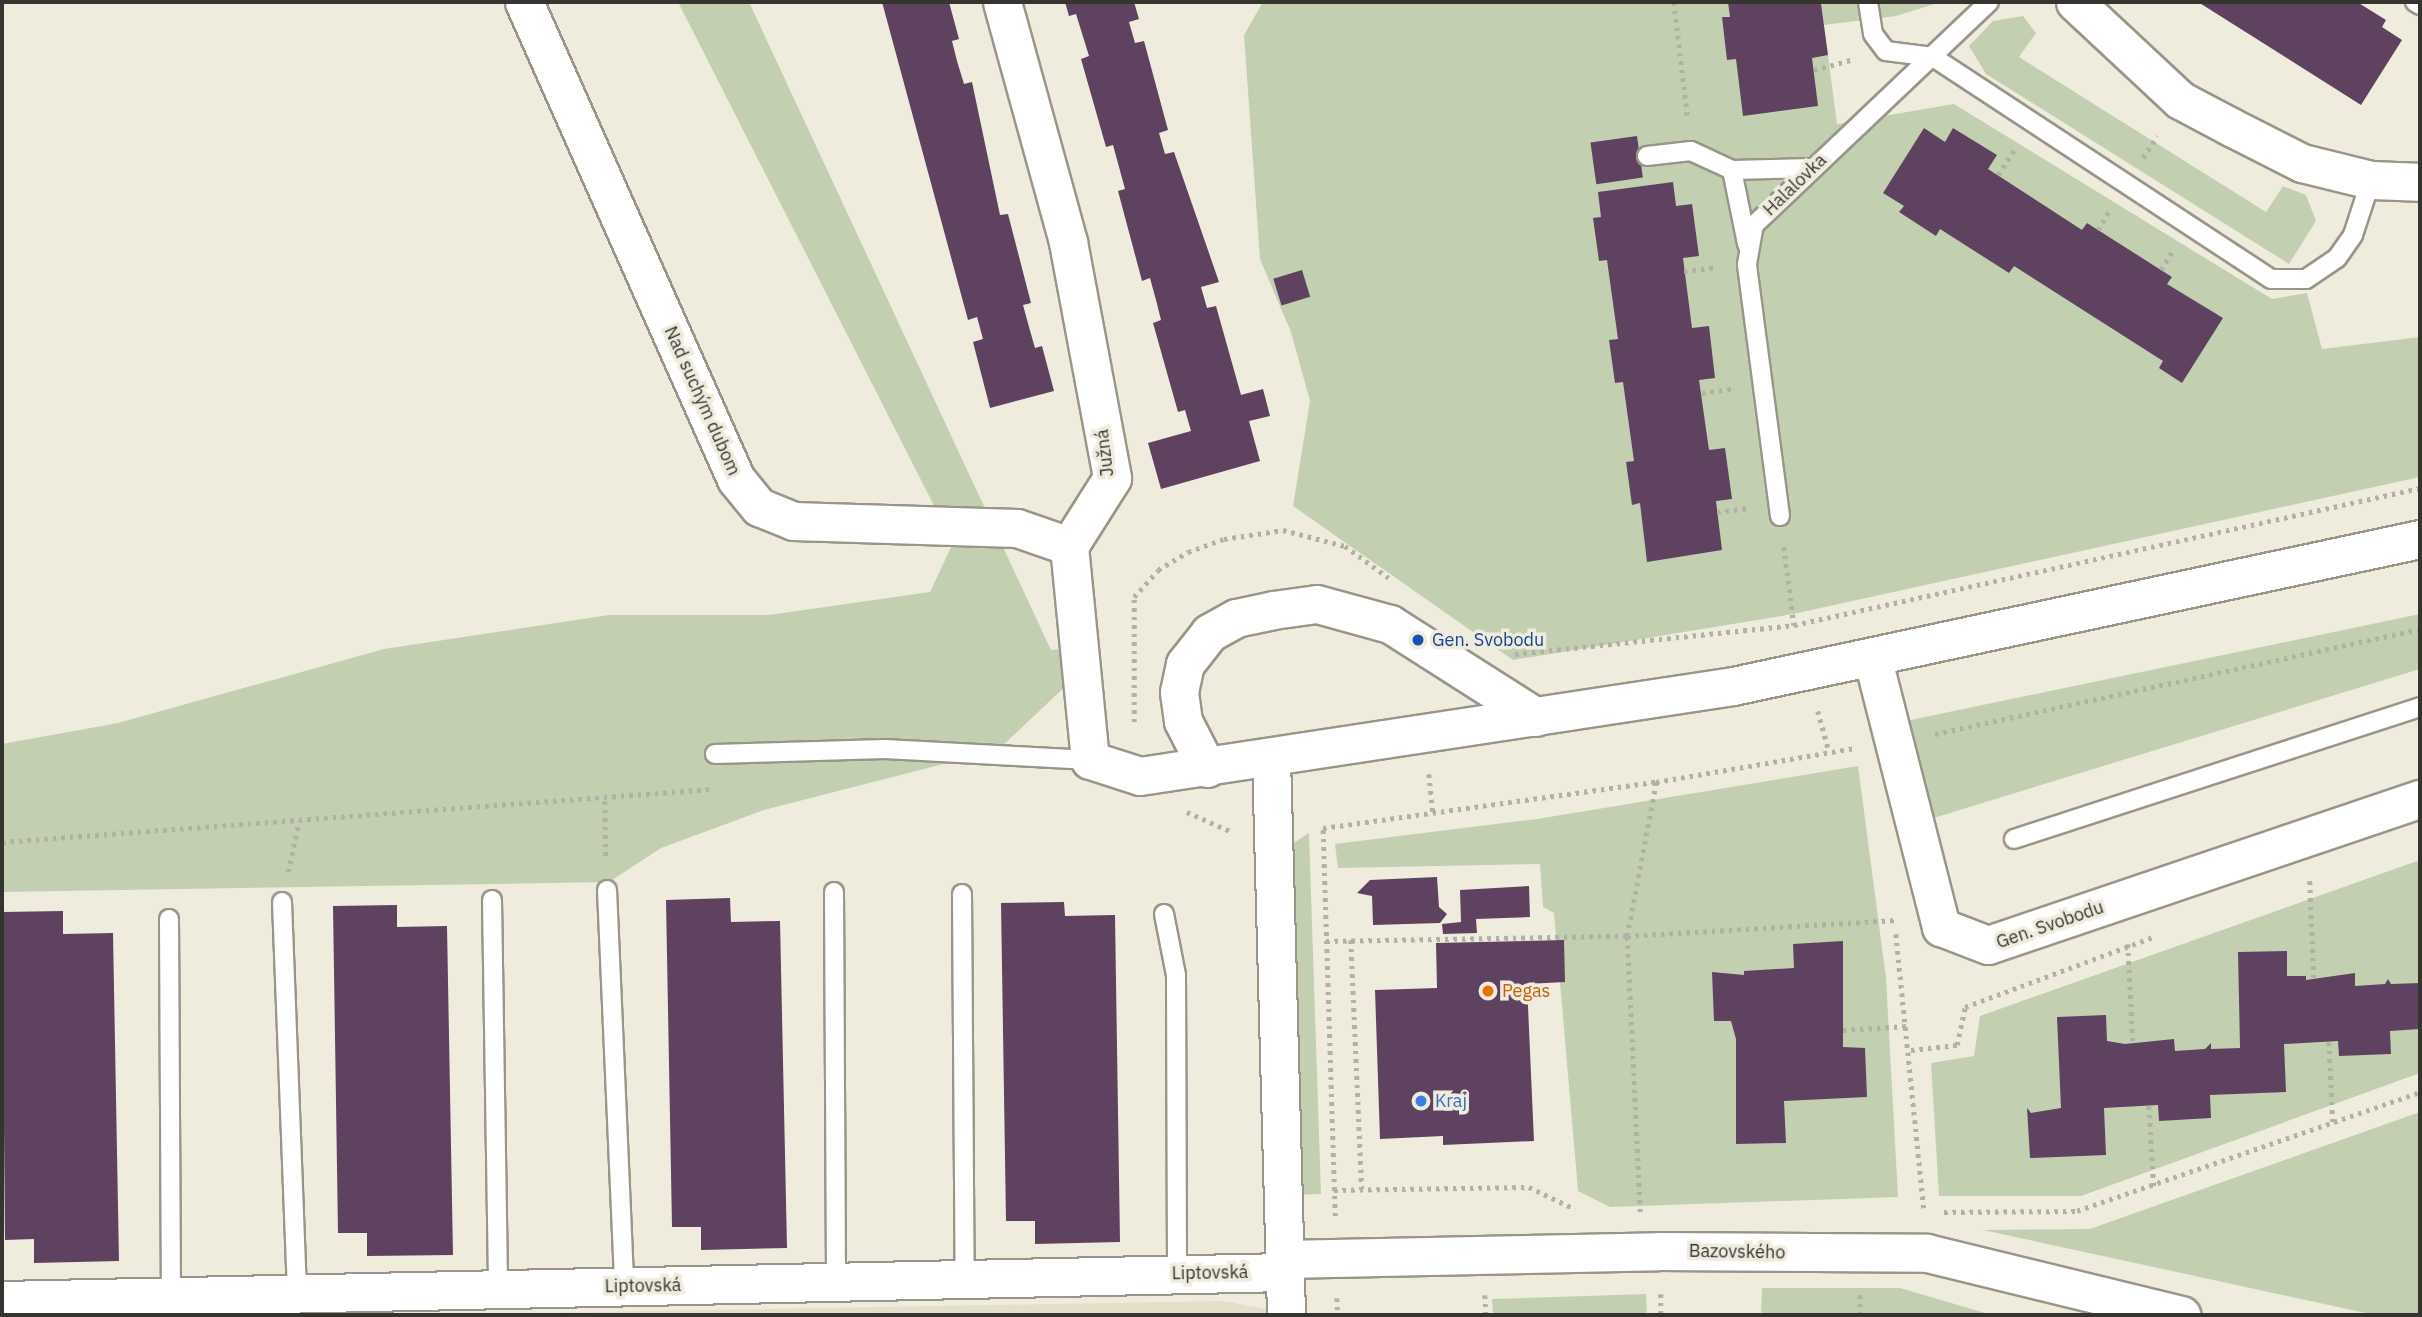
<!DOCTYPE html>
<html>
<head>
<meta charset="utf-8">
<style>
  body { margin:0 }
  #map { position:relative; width:2422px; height:1317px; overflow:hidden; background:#efecde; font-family:"IBM Plex Sans",sans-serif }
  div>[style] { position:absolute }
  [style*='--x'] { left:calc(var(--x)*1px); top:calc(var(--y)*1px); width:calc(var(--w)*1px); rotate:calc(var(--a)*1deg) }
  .built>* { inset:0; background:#e4dfca }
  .green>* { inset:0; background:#c2d0b1 }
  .building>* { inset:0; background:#5f4260; transform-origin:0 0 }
  .path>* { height:4.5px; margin-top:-2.25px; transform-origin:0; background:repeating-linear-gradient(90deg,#b3b1a6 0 3.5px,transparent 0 8.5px) }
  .roads { filter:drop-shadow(2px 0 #999689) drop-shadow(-2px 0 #999689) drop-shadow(0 2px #999689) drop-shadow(0 -2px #999689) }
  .lane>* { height:18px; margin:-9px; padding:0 9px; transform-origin:9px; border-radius:9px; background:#fff }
  .street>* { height:37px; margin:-18.5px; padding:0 18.5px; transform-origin:18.5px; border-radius:18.5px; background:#fff }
  .dots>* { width:19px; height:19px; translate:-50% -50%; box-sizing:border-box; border:4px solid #efecde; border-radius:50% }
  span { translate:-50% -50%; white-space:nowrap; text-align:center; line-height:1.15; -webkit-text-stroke:7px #efecde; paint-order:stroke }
  .street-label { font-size:18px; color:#35342f }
  .transit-label { font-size:18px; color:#164399 }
  .left { translate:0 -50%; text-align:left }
  .food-label { font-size:18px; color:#c56008 }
  .shop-label { font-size:18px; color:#366cbe }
  .frame { position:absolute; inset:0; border:4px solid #35342f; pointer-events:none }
</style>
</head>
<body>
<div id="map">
  <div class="built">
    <i style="clip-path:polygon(1223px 1301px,1267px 1309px,1267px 1315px,428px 1315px)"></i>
  </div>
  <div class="green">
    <i style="clip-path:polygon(678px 2px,749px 2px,1051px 650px,1075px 647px,1089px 664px,998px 750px,764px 810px,661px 848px,609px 882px,2px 892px,2px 744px,118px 723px,384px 649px,609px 615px,769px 615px,930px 592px,953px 543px)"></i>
    <i style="clip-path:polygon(1263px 2px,1941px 2px,1896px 16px,1824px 25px,1837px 124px,1954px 104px,2272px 299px,2307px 293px,2322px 349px,2420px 337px,2420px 477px,1793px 614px,1513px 660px,1293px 506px,1310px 401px,1291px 332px,1260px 259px,1244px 35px)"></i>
    <i style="clip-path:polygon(2023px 16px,2036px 33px,2019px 57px,2266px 212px,2283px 186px,2306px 195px,2316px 221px,2289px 264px,1986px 74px,1969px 46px,1993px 21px)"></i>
    <i style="clip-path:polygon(2420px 614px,2420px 669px,1927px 820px,1901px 722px)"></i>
    <i style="clip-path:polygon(1858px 766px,1886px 978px,1898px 1197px,1610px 1207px,1578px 1191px,1554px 913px,1543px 907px,1540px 864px,1338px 868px,1335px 844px,1537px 819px)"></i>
    <i style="clip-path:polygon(1309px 833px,1321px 1194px,1294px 1195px,1287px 859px,1292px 844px)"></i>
    <i style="clip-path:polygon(2420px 860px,2420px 1073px,2081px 1196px,1939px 1196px,1931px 1063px,1974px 1056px,1980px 1016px)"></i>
    <i style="clip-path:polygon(2420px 1112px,2420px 1315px,2375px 1315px,1983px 1230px,2090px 1229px)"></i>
    <i style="clip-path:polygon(1762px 1288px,1900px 1288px,1992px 1315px,1761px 1315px)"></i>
    <i style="clip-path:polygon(1646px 1294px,1647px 1315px,1493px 1315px,1492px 1299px)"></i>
  </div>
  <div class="building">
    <i style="clip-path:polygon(882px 2px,949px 2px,959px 39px,952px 41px,957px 61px,964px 84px,972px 82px,1000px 215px,1008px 214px,1031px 303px,1023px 305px,1029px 327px,1035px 348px,1042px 346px,1054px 391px,990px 408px,973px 342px,983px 339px,977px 317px,968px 320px)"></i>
    <i style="clip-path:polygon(1065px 2px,1134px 2px,1139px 19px,1129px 22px,1135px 43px,1144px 41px,1168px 130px,1159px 133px,1165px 154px,1174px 152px,1219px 282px,1201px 287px,1207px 308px,1216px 306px,1241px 395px,1263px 389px,1270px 416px,1249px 421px,1260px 461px,1161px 489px,1148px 443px,1191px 431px,1185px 410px,1178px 412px,1153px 323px,1161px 320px,1156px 300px,1150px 278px,1142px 281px,1118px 191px,1125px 189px,1113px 145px,1106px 147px,1081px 59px,1089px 56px,1076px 14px,1069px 16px)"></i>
    <i style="clip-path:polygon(1728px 2px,1821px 4px,1828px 55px,1812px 58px,1818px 106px,1743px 116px,1736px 59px,1727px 60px,1722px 17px,1730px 17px)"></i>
    <i style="clip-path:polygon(2198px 2px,2357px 2px,2386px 20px,2382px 27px,2402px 40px,2361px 105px)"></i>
    <i style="clip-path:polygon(1924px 128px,1945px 142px,1953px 128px,1997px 155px,1988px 169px,2082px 230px,2087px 223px,2098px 230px,2172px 277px,2167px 284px,2223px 318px,2182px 383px,2159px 368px,2163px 361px,2014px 266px,2009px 273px,1940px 229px,1936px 236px,1899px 212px,1904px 206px,1883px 193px)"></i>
    <i style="left:1637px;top:136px;width:42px;height:47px;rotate:82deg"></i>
    <i style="clip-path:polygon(1673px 182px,1676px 206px,1692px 204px,1699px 256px,1683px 258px,1692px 328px,1709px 326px,1715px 378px,1699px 380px,1709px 450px,1725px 448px,1732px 499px,1716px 501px,1722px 550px,1647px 562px,1640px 503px,1632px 505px,1626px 462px,1634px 461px,1623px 382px,1615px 383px,1609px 340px,1618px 339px,1607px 260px,1599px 261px,1593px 218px,1601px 217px,1598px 192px)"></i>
    <i style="left:1302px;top:270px;width:28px;height:30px;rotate:73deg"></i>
    <i style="clip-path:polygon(1437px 877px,1439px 907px,1447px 914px,1440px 923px,1373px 925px,1372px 896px,1357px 893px,1370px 880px)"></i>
    <i style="clip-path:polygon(1529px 886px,1530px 917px,1476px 919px,1477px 933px,1443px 934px,1442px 924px,1461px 922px,1460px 890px)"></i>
    <i style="clip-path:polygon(730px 898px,731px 922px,780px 921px,787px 1248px,701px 1250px,701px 1227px,672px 1227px,666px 900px)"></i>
    <i style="clip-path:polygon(1064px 902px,1065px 916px,1115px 915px,1120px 1242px,1035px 1244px,1035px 1221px,1006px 1221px,1001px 903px)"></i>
    <i style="clip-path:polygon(397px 905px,397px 927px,447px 926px,453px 1255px,367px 1256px,367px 1233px,338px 1233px,333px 906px)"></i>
    <i style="clip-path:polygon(63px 911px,63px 934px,113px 933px,119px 1261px,34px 1263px,34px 1239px,5px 1240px,2px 912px)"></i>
    <i style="clip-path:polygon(1564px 940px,1565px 982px,1527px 984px,1534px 1141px,1443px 1145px,1443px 1136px,1380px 1139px,1375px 990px,1437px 988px,1436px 943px)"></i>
    <i style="clip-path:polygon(1843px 941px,1843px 1047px,1865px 1048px,1867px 1097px,1784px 1101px,1786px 1143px,1736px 1144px,1736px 1039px,1731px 1021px,1714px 1021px,1712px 972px,1744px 975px,1744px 971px,1794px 968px,1793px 944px)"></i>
    <i style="clip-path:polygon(2287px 951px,2287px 976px,2306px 976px,2306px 980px,2355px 973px,2355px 986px,2385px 984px,2388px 979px,2391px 984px,2420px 983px,2420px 1029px,2390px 1031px,2391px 1054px,2339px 1056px,2338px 1041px,2284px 1044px,2286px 1092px,2210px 1095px,2211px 1118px,2159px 1121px,2158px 1105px,2104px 1108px,2106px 1155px,2030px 1158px,2027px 1108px,2031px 1113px,2061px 1108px,2057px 1017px,2106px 1015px,2107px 1041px,2125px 1044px,2174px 1039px,2175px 1051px,2205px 1049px,2211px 1043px,2211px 1049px,2240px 1048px,2238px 952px)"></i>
  </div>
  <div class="path">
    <i style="--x:1674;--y:2;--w:118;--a:83.2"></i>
    <i style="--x:1814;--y:70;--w:41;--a:-15.4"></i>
    <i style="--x:2143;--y:158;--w:26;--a:-58"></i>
    <i style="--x:1998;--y:175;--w:30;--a:-57"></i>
    <i style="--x:2098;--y:230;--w:24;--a:-60"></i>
    <i style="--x:2161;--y:270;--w:21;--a:-59"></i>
    <i style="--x:1684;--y:271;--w:31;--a:-6"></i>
    <i style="--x:1702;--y:393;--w:30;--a:-8"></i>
    <i style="--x:1717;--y:512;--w:31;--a:-7"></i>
    <i style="--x:1784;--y:547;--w:79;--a:82.7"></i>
    <i style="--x:1515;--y:654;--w:281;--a:-5.9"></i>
    <i style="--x:1794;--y:625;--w:641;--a:-12.34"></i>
    <i style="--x:1818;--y:711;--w:41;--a:74.6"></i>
    <i style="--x:1134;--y:722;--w:125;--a:-90"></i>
    <i style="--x:1134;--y:597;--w:36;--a:-48"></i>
    <i style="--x:1158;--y:570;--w:35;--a:-31"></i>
    <i style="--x:1188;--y:552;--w:38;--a:-20"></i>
    <i style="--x:1224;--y:539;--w:60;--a:-8.7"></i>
    <i style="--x:1283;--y:530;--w:64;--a:14.5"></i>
    <i style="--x:1345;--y:546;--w:54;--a:36"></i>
    <i style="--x:1935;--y:734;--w:496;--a:-12.2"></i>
    <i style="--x:1429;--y:774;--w:38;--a:84"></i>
    <i style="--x:605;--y:801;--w:58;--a:89"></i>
    <i style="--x:1187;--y:812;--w:47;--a:23.8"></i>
    <i style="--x:2;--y:842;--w:712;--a:-4.27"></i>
    <i style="--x:288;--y:872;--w:52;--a:-77.8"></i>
    <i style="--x:2310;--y:881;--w:99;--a:87.7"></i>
    <i style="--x:1896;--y:934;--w:278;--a:84.2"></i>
    <i style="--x:1351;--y:940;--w:249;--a:87.5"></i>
    <i style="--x:1326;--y:941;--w:301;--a:-1"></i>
    <i style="--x:1627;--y:936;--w:270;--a:-3.4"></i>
    <i style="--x:2128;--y:944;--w:100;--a:87.1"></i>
    <i style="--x:1843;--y:1030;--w:65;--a:-3.5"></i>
    <i style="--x:2329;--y:1042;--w:81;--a:87.2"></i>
    <i style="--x:1911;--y:1050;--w:46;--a:-6.2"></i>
    <i style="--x:1957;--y:1045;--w:39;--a:-78"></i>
    <i style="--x:1965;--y:1007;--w:201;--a:-20.4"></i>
    <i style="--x:2149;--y:1106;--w:81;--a:86.5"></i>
    <i style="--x:1334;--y:1190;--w:195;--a:-0.9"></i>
    <i style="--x:1529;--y:1187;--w:51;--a:25.6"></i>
    <i style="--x:1640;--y:1212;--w:276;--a:-92.7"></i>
    <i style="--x:1627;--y:936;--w:157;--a:-79.3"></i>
    <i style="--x:1944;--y:1212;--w:133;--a:-0.4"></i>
    <i style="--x:2077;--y:1211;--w:363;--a:-19.1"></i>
    <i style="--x:1335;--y:1216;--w:388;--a:-91.8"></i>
    <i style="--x:1323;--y:828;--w:336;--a:-7.9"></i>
    <i style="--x:1656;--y:782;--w:201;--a:-9.7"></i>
    <i style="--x:1661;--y:1294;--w:21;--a:90"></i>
    <i style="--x:1485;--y:1295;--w:20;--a:87"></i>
    <i style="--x:1860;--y:1295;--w:20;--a:90"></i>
    <i style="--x:1337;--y:1298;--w:17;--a:87"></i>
  </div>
  <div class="roads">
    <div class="lane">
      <i style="--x:1868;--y:2;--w:32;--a:81"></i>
      <i style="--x:1873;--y:34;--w:21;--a:53"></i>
      <i style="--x:1886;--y:51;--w:47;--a:7.3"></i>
      <i style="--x:1933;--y:57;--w:404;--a:33.3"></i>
      <i style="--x:2271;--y:279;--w:35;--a:0"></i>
      <i style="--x:2306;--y:279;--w:37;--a:-34"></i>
      <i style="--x:2337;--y:258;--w:28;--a:-55"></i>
      <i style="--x:2353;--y:235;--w:58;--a:-71.9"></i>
      <i style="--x:2415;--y:2;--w:6;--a:31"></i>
      <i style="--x:1647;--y:156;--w:44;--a:-6.5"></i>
      <i style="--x:1691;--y:151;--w:45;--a:24.9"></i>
      <i style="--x:1732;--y:170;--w:76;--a:78.5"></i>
      <i style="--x:1732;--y:170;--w:80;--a:-1.4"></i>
      <i style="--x:1780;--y:516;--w:254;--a:-97.5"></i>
      <i style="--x:1747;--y:264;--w:40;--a:-80"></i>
      <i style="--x:1754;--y:225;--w:324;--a:-43.5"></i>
      <i style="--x:715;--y:754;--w:170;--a:-1.7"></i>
      <i style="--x:885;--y:749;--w:205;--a:3.1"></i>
      <i style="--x:2014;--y:839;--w:427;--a:-18"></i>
      <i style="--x:607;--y:890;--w:396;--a:87.5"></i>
      <i style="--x:834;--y:892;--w:389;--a:89.7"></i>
      <i style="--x:962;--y:894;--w:384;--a:89.6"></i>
      <i style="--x:492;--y:900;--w:389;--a:89.1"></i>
      <i style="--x:282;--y:902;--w:391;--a:87.8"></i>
      <i style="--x:1164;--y:914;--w:62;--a:78.9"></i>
      <i style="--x:1176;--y:975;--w:299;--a:89.8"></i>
      <i style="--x:169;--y:919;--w:377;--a:89.7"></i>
    </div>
    <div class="street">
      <i style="--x:524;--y:2;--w:522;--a:66.04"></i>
      <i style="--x:736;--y:479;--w:36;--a:51"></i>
      <i style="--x:759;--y:507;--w:37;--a:22"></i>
      <i style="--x:793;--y:521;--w:224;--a:1.8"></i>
      <i style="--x:1017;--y:528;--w:55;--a:19.1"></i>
      <i style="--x:1002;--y:2;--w:249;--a:74.6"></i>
      <i style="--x:1068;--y:242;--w:240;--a:79.4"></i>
      <i style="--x:1112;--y:478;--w:80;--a:122.3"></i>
      <i style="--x:1069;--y:546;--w:215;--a:84.4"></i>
      <i style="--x:1090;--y:760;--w:52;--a:17.7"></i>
      <i style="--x:1140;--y:776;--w:600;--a:-8.63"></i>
      <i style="--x:1733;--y:686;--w:703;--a:-12.08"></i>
      <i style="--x:2075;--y:2;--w:144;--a:43"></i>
      <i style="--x:2180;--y:100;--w:58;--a:27.9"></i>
      <i style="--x:2231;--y:127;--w:80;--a:26.9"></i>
      <i style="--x:2302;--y:163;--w:71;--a:13.8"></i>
      <i style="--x:2371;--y:180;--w:49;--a:2.3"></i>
      <i style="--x:1873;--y:660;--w:276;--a:75.7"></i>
      <i style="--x:1941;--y:927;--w:50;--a:21"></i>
      <i style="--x:1988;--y:945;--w:456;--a:-18.7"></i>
      <i style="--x:1271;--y:757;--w:558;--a:88.46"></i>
      <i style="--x:1207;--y:768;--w:53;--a:-117.1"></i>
      <i style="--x:1183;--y:721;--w:29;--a:-98"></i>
      <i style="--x:1179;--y:692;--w:29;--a:-78"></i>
      <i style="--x:1185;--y:664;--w:39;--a:-52"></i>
      <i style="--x:1209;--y:633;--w:31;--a:-29"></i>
      <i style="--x:1236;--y:618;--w:38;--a:-12"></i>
      <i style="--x:1273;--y:610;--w:44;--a:-7.8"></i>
      <i style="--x:1317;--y:604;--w:76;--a:15.3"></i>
      <i style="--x:1390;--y:624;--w:173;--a:32.5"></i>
      <i style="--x:1284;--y:1259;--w:375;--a:-1.2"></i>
      <i style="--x:1659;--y:1251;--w:268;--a:0.4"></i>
      <i style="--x:1927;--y:1253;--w:262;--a:13.7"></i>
      <i style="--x:2;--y:1300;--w:1282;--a:-1.25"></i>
    </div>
  </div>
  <div class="dots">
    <i style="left:1418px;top:640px;background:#1a4fb4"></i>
    <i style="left:1488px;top:991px;background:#e8710a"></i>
    <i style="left:1421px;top:1101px;background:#3f7fe0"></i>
  </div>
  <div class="street-label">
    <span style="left:1795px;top:185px;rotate:-44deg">Halalovka</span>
    <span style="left:702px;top:401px;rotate:66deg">Nad suchým dubom</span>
    <span style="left:1105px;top:453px;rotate:-97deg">Južná</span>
    <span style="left:2050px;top:925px;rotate:-19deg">Gen. Svobodu</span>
    <span style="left:1737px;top:1252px;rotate:1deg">Bazovského</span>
    <span style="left:1210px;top:1273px;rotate:-1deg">Liptovská</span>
    <span style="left:643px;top:1286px;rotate:-1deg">Liptovská</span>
  </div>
  <div class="transit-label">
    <span class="left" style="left:1432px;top:640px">Gen. Svobodu</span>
  </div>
  <div class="food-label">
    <span class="left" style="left:1502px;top:991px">Pegas</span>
  </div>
  <div class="shop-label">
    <span class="left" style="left:1435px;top:1101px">Kraj</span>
  </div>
  <div class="frame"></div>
</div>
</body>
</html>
